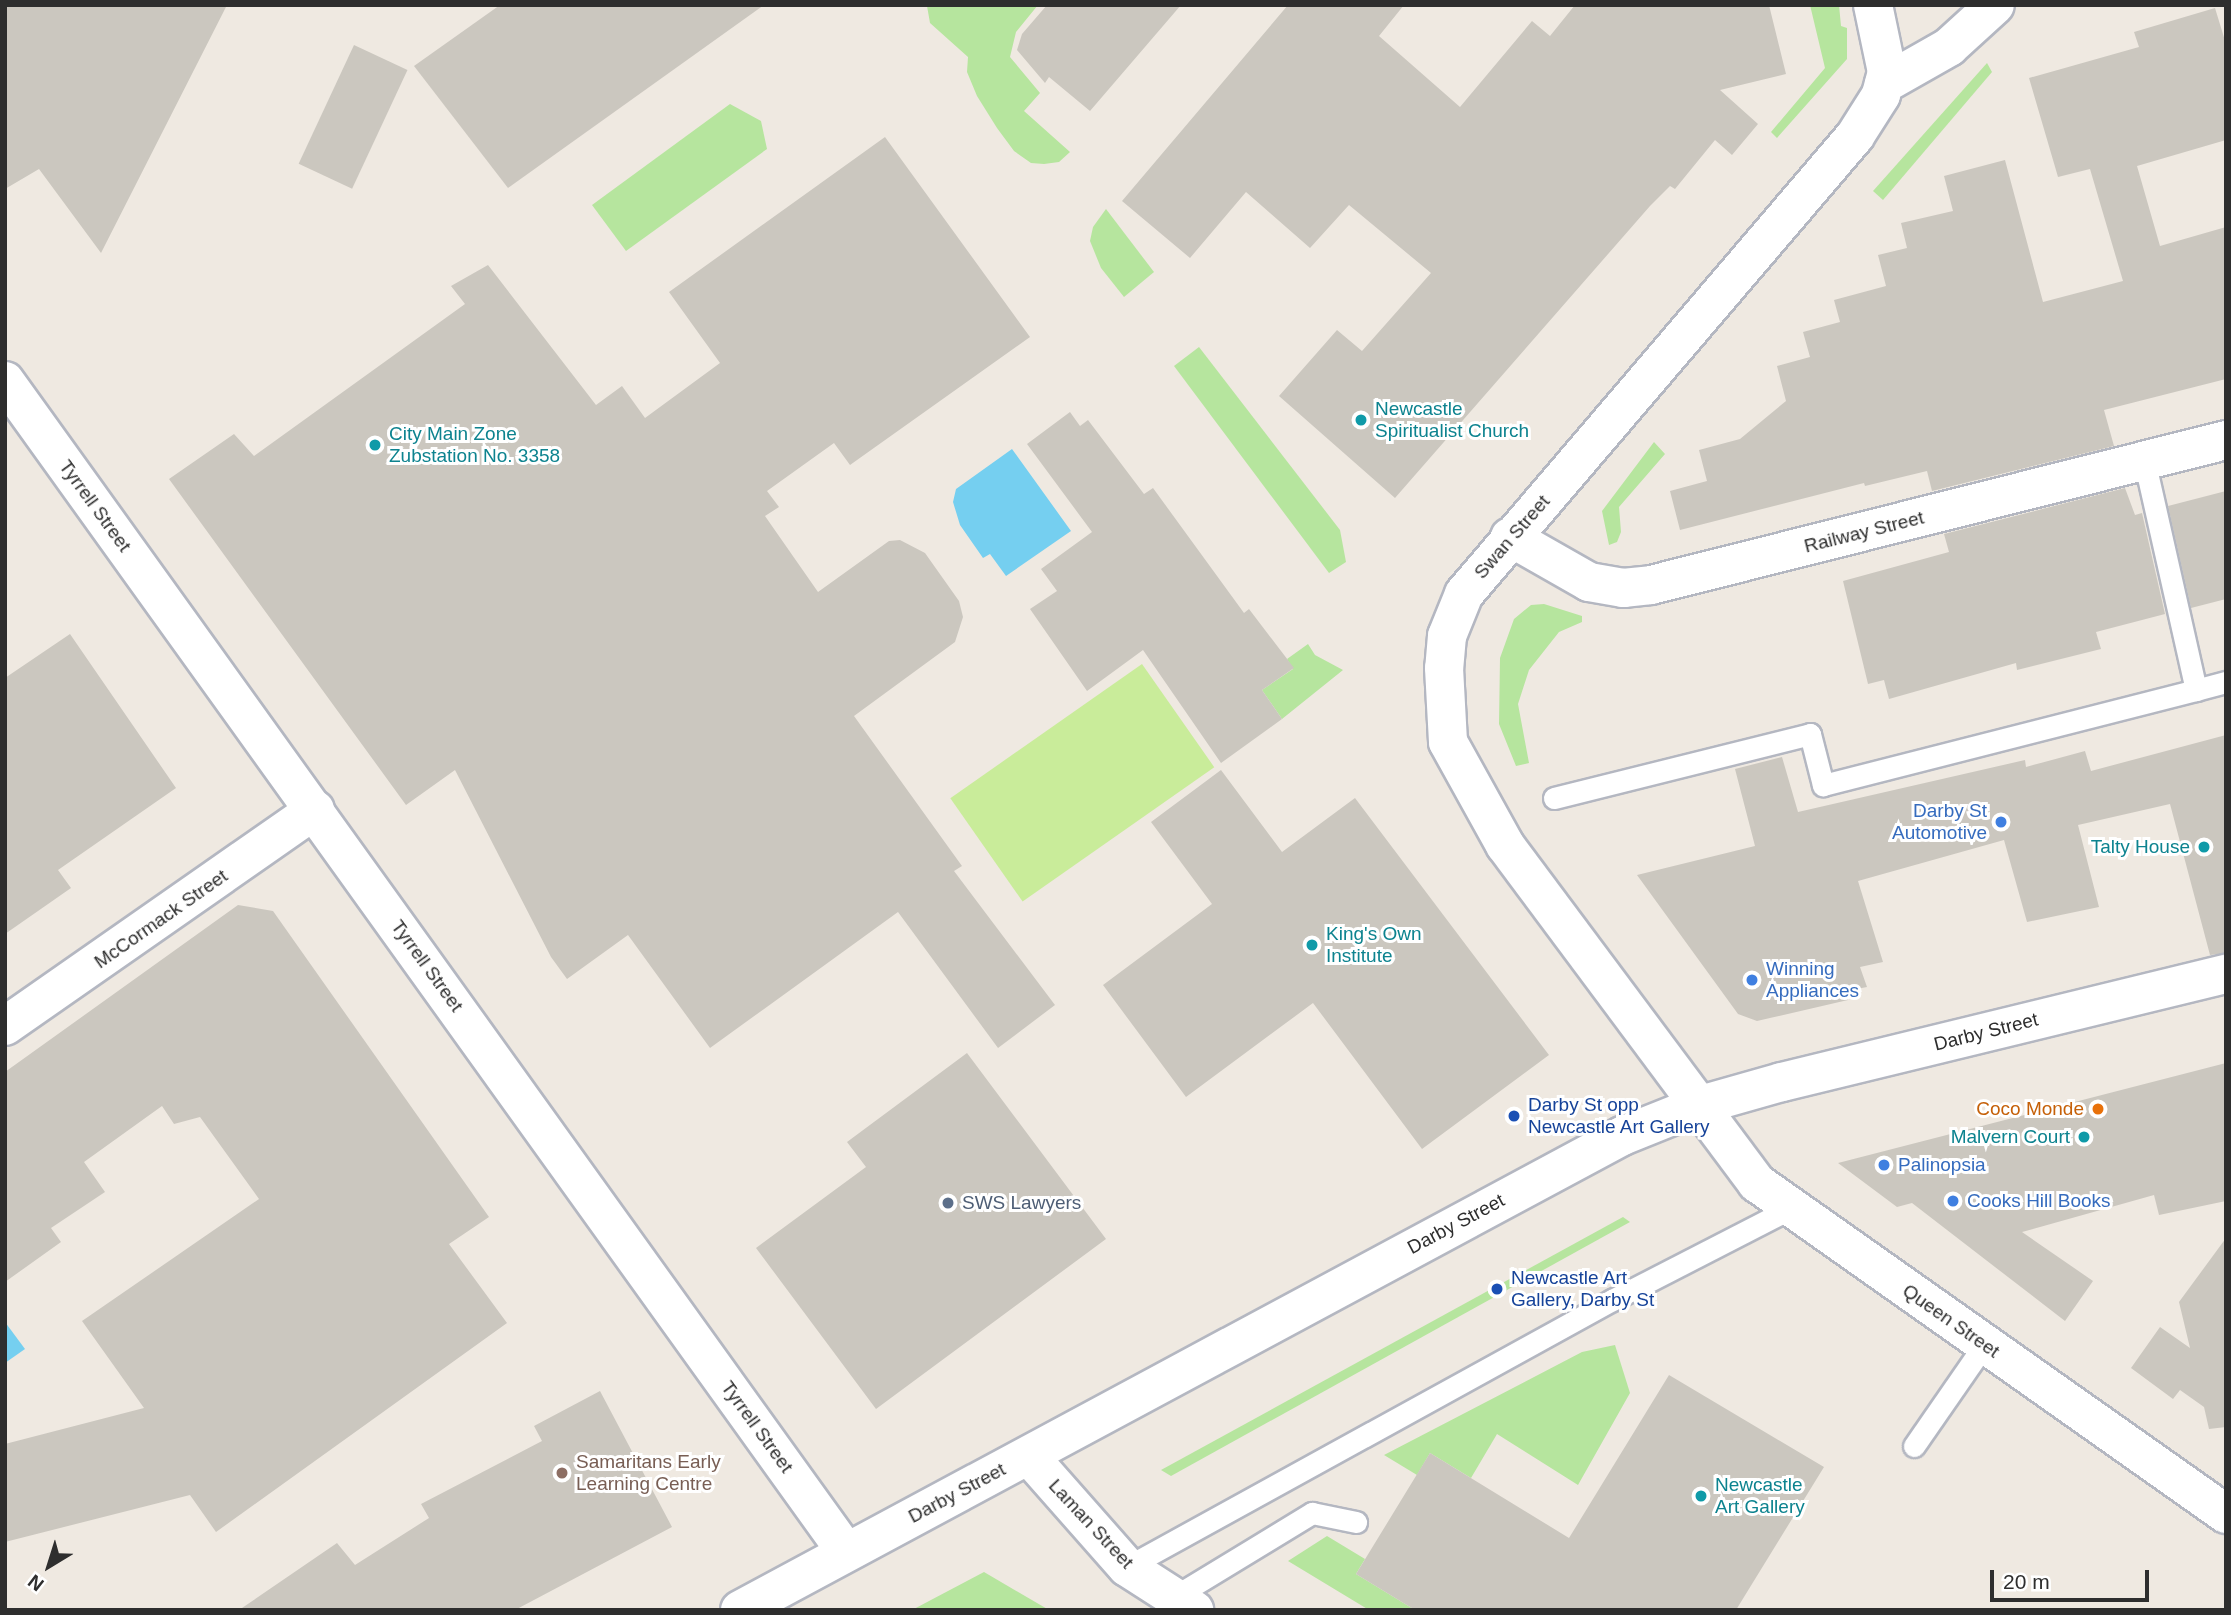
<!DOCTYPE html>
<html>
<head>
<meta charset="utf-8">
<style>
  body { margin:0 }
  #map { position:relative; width:2231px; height:1615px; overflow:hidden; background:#efe9e1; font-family:Helvetica,sans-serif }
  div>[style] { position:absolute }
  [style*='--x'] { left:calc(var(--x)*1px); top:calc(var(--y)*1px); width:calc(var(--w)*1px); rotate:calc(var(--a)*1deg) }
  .green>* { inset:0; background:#b6e59e }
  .pitch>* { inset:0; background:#c9ec9a; transform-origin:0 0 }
  .water>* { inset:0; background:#75cff0 }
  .building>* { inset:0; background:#cbc7bf; transform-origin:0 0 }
  .roads { filter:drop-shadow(2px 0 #b4b7c1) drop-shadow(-2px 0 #b4b7c1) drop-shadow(0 2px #b4b7c1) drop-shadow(0 -2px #b4b7c1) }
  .lane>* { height:21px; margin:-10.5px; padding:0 10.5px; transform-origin:10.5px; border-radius:10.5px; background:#fff }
  .street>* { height:38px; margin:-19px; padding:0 19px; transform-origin:19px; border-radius:19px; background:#fff }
  .secondary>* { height:38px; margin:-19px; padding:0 19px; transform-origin:19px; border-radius:19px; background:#fff }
  .dots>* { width:19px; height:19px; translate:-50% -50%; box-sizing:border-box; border:4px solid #fff; border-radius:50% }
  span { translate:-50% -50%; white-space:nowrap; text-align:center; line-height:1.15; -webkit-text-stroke:6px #fff; paint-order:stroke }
  .culture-label { font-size:19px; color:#0d838f }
  .left { translate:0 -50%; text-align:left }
  .right { translate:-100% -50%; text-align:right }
  .street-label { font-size:19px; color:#2e2e2e }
  .shop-label { font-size:19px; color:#366cbe }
  .transit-label { font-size:19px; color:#164399 }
  .food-label { font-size:19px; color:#c56008 }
  .service-label { font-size:19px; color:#4e5e75 }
  .education-label { font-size:19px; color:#785e54 }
  .frame { position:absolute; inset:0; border:7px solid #2e2e2e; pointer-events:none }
  .north { position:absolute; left:14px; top:1531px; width:70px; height:70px; -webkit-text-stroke:5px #fff; paint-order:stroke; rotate:218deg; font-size:19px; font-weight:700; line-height:28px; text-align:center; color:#2e2e2e }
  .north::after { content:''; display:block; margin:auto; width:24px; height:32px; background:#2e2e2e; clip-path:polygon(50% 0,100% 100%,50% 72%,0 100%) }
  .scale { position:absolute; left:1990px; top:1570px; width:159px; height:32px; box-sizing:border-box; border:4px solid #2e2e2e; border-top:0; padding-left:9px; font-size:21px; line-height:24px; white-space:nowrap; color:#2e2e2e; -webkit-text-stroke:5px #fff; paint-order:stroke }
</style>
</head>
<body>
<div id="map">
  <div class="green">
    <i style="clip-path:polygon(1038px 5px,1016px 32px,1010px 57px,1040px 93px,1024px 111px,1070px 152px,1059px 162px,1044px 164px,1031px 163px,1014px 151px,997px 128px,977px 96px,967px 72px,968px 57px,930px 23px,927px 6px)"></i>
    <i style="clip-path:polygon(1810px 5px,1839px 5px,1841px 26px,1847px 28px,1847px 59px,1777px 138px,1771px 132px,1825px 68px)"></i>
    <i style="clip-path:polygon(1987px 63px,1992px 72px,1883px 200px,1873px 191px)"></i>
    <i style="clip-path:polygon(730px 104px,761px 121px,767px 149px,626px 251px,592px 205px)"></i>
    <i style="clip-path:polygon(1106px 209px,1154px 272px,1124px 297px,1101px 268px,1090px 241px,1093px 227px)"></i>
    <i style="clip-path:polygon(1199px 347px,1340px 530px,1346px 562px,1329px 573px,1174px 366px)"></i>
    <i style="clip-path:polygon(1654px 442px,1665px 454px,1619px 507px,1621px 532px,1617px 542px,1609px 545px,1602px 511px)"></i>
    <i style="clip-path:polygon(1544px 604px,1582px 616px,1582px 622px,1559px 632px,1529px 670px,1518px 704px,1529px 763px,1516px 766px,1499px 724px,1500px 658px,1514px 619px,1531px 605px)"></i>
    <i style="clip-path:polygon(1308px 644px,1315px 655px,1343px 670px,1282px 719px,1262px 690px,1293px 669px,1287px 659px)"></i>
    <i style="clip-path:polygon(1623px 1217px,1630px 1222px,1171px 1476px,1161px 1470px)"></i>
    <i style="clip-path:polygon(1615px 1345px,1630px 1393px,1578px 1485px,1497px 1434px,1471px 1478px,1430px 1453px,1417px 1475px,1384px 1455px,1582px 1352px)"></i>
    <i style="clip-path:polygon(1327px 1536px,1365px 1559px,1356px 1574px,1415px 1610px,1369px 1610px,1288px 1561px)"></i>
    <i style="clip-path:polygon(984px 1572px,1049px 1610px,912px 1610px)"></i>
  </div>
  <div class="pitch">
    <i style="left:1142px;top:664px;width:126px;height:234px;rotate:55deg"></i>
  </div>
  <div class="water">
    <i style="clip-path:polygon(1012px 449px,1071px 531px,1006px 576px,990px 554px,983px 558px,960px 525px,953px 502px,956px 489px)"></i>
    <i style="clip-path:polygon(5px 1322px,25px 1349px,5px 1363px)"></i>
  </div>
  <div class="building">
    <i style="clip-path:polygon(5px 5px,227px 5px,101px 253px,39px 169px,5px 189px)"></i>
    <i style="clip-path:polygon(500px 5px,764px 5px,508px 188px,414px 66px)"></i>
    <i style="clip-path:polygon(1047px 5px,1181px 5px,1090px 111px,1049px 77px,1045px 83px,1017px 50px,1022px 34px)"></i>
    <i style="clip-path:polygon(1288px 5px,1404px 5px,1379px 36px,1460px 107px,1532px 21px,1550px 36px,1575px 5px,1769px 5px,1786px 74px,1720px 90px,1758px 124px,1732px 155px,1715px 140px,1675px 189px,1670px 186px,1650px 206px,1395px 498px,1279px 396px,1337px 330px,1362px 351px,1431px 273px,1349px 205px,1310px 248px,1246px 192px,1190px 258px,1122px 201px)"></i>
    <i style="clip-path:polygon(2215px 8px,2226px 44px,2226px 140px,2137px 166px,2160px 246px,2226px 227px,2226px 379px,2104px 410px,2114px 446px,1932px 491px,1927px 471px,1865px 486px,1864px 483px,1680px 530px,1670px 491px,1707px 481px,1699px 450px,1740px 439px,1786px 401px,1777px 366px,1810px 357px,1803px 332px,1840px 322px,1834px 300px,1886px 286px,1878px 255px,1907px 248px,1901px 223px,1953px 211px,1944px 176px,2005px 160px,2043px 302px,2123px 281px,2090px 169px,2058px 177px,2029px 78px,2139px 47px,2134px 32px)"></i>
    <i style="left:354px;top:45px;width:59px;height:131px;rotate:25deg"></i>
    <i style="clip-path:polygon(885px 137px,1030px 337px,850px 465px,834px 443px,767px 491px,779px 507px,765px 516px,818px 592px,889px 541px,900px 540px,925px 553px,959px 601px,963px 617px,955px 642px,854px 716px,962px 866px,954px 871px,1055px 1005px,998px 1048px,898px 912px,710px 1048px,628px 935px,567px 979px,551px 957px,455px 770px,406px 805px,169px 479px,234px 434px,254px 456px,465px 304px,451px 286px,488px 265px,596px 405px,622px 386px,645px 418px,720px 363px,669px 292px)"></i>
    <i style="clip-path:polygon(1070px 412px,1080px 426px,1088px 420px,1144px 494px,1153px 488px,1244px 613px,1249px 609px,1294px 668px,1262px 690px,1282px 719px,1221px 763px,1143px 650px,1087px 691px,1030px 609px,1057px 591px,1041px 569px,1092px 532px,1027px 444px)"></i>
    <i style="clip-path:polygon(2125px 488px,2135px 515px,2142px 513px,2165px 614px,2096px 632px,2101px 649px,2017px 670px,2016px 663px,1889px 699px,1884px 680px,1868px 684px,1843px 581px,1949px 552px,1944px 534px)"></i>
    <i style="clip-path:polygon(2226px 491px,2226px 599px,2191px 608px,2168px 506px)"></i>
    <i style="clip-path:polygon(70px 634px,176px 788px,58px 870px,71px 888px,5px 934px,5px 678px)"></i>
    <i style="clip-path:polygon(2226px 735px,2226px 953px,2210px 955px,2170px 804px,2078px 825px,2099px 907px,2027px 922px,2004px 840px,1858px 881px,1883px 962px,1860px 967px,1867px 987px,1846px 991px,1848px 1000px,1757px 1021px,1738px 1014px,1637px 875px,1755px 846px,1735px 769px,1782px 757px,1798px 812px,2025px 760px,2026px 767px,2085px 751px,2091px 771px)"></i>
    <i style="clip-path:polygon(1221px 770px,1282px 852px,1355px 798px,1549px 1055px,1422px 1149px,1313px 1003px,1186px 1097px,1103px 985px,1212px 904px,1151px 822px)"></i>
    <i style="clip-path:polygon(238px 905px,273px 911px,489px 1217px,449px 1244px,507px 1323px,216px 1532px,190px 1495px,5px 1542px,5px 1444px,144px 1408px,82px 1321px,259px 1199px,200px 1117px,174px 1124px,162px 1106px,84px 1162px,105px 1192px,51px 1228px,61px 1242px,5px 1282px,5px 1072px)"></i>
    <i style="clip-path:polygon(967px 1053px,1106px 1239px,876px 1409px,756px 1248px,866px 1167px,847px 1142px)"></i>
    <i style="clip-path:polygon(2226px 1063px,2226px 1201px,2159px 1215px,2154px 1195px,2022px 1232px,2093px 1281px,2065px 1321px,1912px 1203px,1897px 1207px,1838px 1163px)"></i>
    <i style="clip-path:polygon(2226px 1238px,2226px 1427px,2209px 1429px,2204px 1407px,2180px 1390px,2173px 1399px,2131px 1368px,2160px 1327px,2190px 1348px,2179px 1302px)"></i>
    <i style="clip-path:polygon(1669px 1375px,1824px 1467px,1736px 1610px,1415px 1610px,1356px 1574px,1430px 1453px,1569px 1538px)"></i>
    <i style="clip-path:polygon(600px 1391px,672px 1527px,515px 1610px,239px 1610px,337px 1543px,355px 1565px,429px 1518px,421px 1504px,542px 1441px,534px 1426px)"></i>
  </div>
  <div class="roads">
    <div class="lane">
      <i style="--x:2196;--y:690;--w:31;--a:-15"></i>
      <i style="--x:1554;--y:798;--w:264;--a:-14"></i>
      <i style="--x:1810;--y:734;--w:53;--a:75.7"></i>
      <i style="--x:1823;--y:785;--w:385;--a:-14.3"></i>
      <i style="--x:2196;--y:690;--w:236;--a:-102.7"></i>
      <i style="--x:1914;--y:1446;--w:123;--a:-55.3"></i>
      <i style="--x:1127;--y:1567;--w:554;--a:-28.83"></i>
      <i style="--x:1612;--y:1300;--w:201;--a:-27.2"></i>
      <i style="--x:1174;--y:1597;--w:162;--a:-31.3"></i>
      <i style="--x:1312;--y:1513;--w:45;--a:11.6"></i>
    </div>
    <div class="street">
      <i style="--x:1873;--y:5;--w:68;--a:78.2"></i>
      <i style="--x:1887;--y:72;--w:24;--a:105"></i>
      <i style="--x:1881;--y:95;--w:49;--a:122.4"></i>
      <i style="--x:1855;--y:136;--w:602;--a:130.49"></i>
      <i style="--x:1464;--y:594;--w:45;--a:112"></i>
      <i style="--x:1447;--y:636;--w:32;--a:95"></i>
      <i style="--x:1444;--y:668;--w:74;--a:86.9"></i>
      <i style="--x:1448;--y:742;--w:118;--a:61"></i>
      <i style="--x:1505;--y:845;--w:422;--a:53.3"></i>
      <i style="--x:1757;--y:1183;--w:574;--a:35.21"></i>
      <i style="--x:1884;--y:84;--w:75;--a:-29.6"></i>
      <i style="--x:1949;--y:47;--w:62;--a:-42.4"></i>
      <i style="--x:5;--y:381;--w:1442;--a:54.31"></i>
      <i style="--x:1510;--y:537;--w:91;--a:29.7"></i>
      <i style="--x:1589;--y:582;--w:35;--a:10"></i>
      <i style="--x:1623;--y:588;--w:28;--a:-6"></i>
      <i style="--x:1651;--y:585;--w:593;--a:-14.15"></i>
      <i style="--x:5;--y:1026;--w:378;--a:-34.9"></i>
      <i style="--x:1029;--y:1456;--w:148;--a:48.6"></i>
      <i style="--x:1127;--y:1567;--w:80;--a:32.7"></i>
    </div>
    <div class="secondary">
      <i style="--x:740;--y:1610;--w:1001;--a:-28.25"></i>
      <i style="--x:1622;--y:1136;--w:81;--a:-21.8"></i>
      <i style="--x:1697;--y:1106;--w:88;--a:-15.8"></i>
      <i style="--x:1782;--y:1082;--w:457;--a:-13.7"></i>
    </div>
  </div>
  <div class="dots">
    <i style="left:1361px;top:420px;background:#0f9aa8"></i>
    <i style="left:375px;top:445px;background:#0f9aa8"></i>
    <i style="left:2001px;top:822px;background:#3f7fe0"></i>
    <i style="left:2204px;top:847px;background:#0f9aa8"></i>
    <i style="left:1312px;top:945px;background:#0f9aa8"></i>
    <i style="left:1752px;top:980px;background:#3f7fe0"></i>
    <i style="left:2098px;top:1109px;background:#e8710a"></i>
    <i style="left:1514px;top:1116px;background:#1a4fb4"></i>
    <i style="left:2084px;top:1137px;background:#0f9aa8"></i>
    <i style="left:1884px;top:1165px;background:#3f7fe0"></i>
    <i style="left:1953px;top:1201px;background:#3f7fe0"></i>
    <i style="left:948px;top:1203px;background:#5c6f8a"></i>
    <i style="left:1497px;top:1289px;background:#1a4fb4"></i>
    <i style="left:562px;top:1473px;background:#8d6e63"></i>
    <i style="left:1701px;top:1496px;background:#0f9aa8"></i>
  </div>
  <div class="culture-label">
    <span class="left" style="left:1375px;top:420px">Newcastle<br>Spiritualist Church</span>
    <span class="left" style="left:389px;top:445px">City Main Zone<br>Zubstation No. 3358</span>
    <span class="right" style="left:2190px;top:847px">Talty House</span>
    <span class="left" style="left:1326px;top:945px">King's Own<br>Institute</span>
    <span class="right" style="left:2070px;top:1137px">Malvern Court</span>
    <span class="left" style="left:1715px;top:1496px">Newcastle<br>Art Gallery</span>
  </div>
  <div class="street-label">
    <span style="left:95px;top:506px;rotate:54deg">Tyrrell Street</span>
    <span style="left:1864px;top:532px;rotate:-14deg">Railway Street</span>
    <span style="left:1512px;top:537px;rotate:-49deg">Swan Street</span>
    <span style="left:161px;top:919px;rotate:-35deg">McCormack Street</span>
    <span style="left:427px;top:966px;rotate:54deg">Tyrrell Street</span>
    <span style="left:1986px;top:1032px;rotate:-14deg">Darby Street</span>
    <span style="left:1456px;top:1224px;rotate:-28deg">Darby Street</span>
    <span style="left:1951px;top:1321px;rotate:35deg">Queen Street</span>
    <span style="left:757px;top:1427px;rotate:54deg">Tyrrell Street</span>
    <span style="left:957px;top:1493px;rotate:-28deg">Darby Street</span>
    <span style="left:1091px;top:1524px;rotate:47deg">Laman Street</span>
  </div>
  <div class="shop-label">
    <span class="right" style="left:1987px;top:822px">Darby St<br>Automotive</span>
    <span class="left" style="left:1766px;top:980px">Winning<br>Appliances</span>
    <span class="left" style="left:1898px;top:1165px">Palinopsia</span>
    <span class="left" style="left:1967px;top:1201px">Cooks Hill Books</span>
  </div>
  <div class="transit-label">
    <span class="left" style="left:1528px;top:1116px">Darby St opp<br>Newcastle Art Gallery</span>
    <span class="left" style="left:1511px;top:1289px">Newcastle Art<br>Gallery, Darby St</span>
  </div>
  <div class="food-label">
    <span class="right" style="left:2084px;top:1109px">Coco Monde</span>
  </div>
  <div class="service-label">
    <span class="left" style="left:962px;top:1203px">SWS Lawyers</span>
  </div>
  <div class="education-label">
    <span class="left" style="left:576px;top:1473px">Samaritans Early<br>Learning Centre</span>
  </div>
  <div class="frame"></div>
  <div class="north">N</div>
  <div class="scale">20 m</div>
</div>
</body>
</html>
